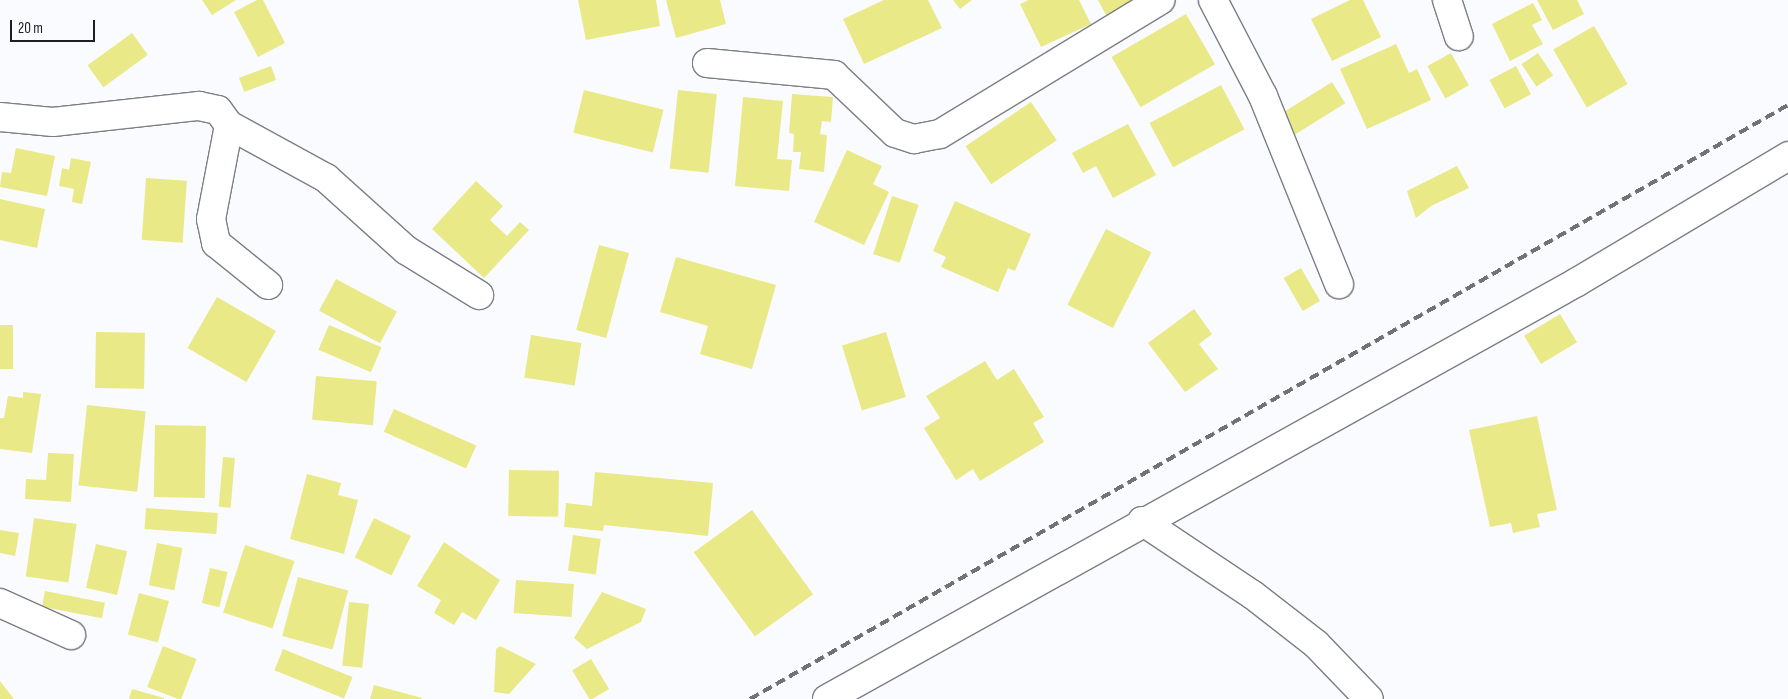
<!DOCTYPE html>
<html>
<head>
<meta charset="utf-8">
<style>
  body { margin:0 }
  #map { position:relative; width:1788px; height:699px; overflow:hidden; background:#f9fbfe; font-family:"Sofia Sans Condensed",sans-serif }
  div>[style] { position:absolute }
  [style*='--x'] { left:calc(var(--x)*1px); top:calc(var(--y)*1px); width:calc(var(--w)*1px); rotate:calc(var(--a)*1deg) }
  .building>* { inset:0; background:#eae988; transform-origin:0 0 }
  .roads { filter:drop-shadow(1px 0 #7b7e85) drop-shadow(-1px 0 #7b7e85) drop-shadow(0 1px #7b7e85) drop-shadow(0 -1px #7b7e85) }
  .street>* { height:28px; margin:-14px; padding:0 14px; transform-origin:14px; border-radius:14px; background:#fff }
  .rail>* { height:4px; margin-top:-2px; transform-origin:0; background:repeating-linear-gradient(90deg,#717275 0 10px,transparent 0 15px) }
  span { translate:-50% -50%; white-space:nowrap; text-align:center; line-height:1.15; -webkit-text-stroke:5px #f9fbfe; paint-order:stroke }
  .scale { position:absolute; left:10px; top:20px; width:85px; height:22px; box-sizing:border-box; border:2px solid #1d1e21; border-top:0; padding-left:6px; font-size:15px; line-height:18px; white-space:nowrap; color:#1d1e21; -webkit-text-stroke:4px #f9fbfe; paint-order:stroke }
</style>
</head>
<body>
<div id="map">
  <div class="building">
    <i style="clip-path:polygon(202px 0,236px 0,212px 15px)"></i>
    <i style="clip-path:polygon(257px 0,263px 0,285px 43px,258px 57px,234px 12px)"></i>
    <i style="clip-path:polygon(578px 0,656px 0,660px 26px,586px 40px)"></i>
    <i style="clip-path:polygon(666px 0,720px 0,726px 24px,676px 38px)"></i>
    <i style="clip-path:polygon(884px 0,928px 0,942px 28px,864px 64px,843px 19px)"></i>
    <i style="clip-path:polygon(953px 0,972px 0,960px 9px)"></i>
    <i style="clip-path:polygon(1029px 0,1079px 0,1091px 24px,1041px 47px,1020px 4px)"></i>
    <i style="clip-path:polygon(1098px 0,1140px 0,1107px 17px)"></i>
    <i style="clip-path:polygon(1350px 0,1363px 0,1381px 37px,1332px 61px,1311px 19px)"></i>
    <i style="clip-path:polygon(1537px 0,1577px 0,1584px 14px,1553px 30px)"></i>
    <i style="clip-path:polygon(1533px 3px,1542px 20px,1532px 25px,1543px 44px,1510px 61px,1492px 24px)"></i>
    <i style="left:1186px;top:14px;width:58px;height:86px;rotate:60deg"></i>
    <i style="left:1594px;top:26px;width:67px;height:47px;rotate:60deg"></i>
    <i style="left:132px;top:33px;width:27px;height:55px;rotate:54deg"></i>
    <i style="clip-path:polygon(1396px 44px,1409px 73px,1417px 69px,1431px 100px,1367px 129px,1340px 69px)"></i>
    <i style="left:1451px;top:53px;width:37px;height:27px;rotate:61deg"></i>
    <i style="left:1538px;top:53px;width:27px;height:20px;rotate:56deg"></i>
    <i style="left:271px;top:66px;width:15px;height:34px;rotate:70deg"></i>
    <i style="left:1516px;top:66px;width:32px;height:30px;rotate:62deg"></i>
    <i style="left:1332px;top:82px;width:25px;height:62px;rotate:58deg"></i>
    <i style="left:1221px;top:85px;width:50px;height:81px;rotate:62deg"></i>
    <i style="left:584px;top:90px;width:82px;height:44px;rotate:14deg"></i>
    <i style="left:678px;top:90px;width:39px;height:79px;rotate:6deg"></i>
    <i style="clip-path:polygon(792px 94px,833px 97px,831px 122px,822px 121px,820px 134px,827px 135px,824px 172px,799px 169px,801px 152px,793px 152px,794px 134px,789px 133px)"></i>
    <i style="clip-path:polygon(743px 97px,783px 101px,777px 159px,792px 160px,789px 191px,735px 186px)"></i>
    <i style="left:1031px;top:102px;width:46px;height:79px;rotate:56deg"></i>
    <i style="clip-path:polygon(1128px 124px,1156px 175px,1113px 198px,1096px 166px,1083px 173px,1072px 153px)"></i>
    <i style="clip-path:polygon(16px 148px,55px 156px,47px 196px,0 187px,2px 172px,11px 173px)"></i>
    <i style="clip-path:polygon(847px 150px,882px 166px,873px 184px,889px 192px,864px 245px,814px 222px)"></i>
    <i style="clip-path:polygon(71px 158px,91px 162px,82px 204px,72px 202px,74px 189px,59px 186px,62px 168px,69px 170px)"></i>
    <i style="clip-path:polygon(1457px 166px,1469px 188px,1431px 206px,1416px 218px,1407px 191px)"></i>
    <i style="left:146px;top:178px;width:41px;height:62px;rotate:4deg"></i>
    <i style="clip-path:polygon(476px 181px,503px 206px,490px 220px,507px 236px,520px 222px,529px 230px,484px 278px,432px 229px)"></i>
    <i style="left:892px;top:196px;width:28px;height:61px;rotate:18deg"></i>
    <i style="clip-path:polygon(0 199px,45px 209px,37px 248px,0 240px)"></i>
    <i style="clip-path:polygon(955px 201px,1031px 234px,1015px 271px,1008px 268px,998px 292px,941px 267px,946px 257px,933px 251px)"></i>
    <i style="left:1106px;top:229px;width:51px;height:85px;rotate:27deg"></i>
    <i style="left:599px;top:245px;width:31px;height:88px;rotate:15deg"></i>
    <i style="clip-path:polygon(676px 257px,776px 285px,752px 369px,700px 354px,708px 326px,660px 312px)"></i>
    <i style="left:1301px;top:268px;width:38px;height:20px;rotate:60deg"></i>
    <i style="left:336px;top:279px;width:69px;height:36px;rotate:28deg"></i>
    <i style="left:217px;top:297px;width:68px;height:59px;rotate:30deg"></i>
    <i style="clip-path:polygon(1194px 309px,1212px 334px,1199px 344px,1218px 369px,1185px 392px,1148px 343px)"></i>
    <i style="left:1560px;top:314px;width:33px;height:42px;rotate:59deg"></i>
    <i style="left:0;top:325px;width:13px;height:44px"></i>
    <i style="left:329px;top:325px;width:57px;height:27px;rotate:23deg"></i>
    <i style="left:96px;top:332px;width:49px;height:56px;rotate:1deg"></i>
    <i style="left:886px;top:332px;width:68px;height:46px;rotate:73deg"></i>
    <i style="left:531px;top:335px;width:51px;height:43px;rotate:9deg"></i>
    <i style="clip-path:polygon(985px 361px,997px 380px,1014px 369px,1044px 417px,1033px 423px,1044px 442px,980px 481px,973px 469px,956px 480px,924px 428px,940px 418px,926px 396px)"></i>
    <i style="left:316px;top:376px;width:61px;height:44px;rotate:5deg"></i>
    <i style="clip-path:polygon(23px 392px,41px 394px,32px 453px,0 449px,0 418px,4px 418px,8px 396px,23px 398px)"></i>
    <i style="left:87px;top:405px;width:59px;height:81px;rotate:6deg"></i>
    <i style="left:394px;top:409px;width:90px;height:25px;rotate:24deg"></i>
    <i style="clip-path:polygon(1537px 416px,1557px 510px,1537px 514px,1540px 527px,1513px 533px,1511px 523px,1490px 527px,1469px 430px)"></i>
    <i style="left:155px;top:425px;width:51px;height:72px;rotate:1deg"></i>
    <i style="clip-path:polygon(48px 453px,74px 454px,71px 502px,25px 499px,26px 479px,46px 480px)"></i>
    <i style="left:223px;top:457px;width:12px;height:50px;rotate:5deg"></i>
    <i style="left:509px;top:470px;width:50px;height:46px;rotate:1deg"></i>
    <i style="clip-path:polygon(595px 472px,713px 483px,708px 536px,604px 525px,603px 531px,564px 527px,566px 503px,592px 506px)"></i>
    <i style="clip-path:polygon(307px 474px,341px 483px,338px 495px,358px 500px,344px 554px,290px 539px)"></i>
    <i style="left:146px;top:508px;width:72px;height:21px;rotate:4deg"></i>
    <i style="left:752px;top:510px;width:104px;height:72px;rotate:54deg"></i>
    <i style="left:34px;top:518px;width:43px;height:59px;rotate:8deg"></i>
    <i style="left:374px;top:518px;width:41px;height:44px;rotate:26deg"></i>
    <i style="clip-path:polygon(0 530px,19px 533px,15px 556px,0 553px)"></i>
    <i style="left:573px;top:535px;width:28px;height:36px;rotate:8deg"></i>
    <i style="clip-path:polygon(444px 542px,500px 580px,476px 620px,462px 612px,454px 625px,434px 613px,441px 600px,417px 586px)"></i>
    <i style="left:157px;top:543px;width:26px;height:43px;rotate:11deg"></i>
    <i style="left:96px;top:544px;width:32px;height:45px;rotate:13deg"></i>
    <i style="left:245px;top:545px;width:52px;height:71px;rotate:18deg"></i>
    <i style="left:210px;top:568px;width:18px;height:36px;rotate:13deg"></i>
    <i style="left:298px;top:577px;width:52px;height:61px;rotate:15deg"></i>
    <i style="left:516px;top:580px;width:58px;height:33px;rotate:4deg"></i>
    <i style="left:45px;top:591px;width:61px;height:16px;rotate:11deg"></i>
    <i style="clip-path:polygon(602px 592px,646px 609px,641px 622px,587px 649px,574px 638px)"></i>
    <i style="left:139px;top:593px;width:31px;height:43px;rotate:15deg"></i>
    <i style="left:349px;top:602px;width:20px;height:64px;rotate:6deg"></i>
    <i style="left:163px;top:646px;width:36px;height:44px;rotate:21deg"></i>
    <i style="clip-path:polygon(500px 646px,536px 664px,509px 694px,494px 692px,496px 649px)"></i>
    <i style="left:283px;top:649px;width:75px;height:23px;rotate:22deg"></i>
    <i style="left:591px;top:659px;width:35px;height:22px;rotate:59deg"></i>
    <i style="clip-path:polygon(0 681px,14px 699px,0 699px)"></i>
    <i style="clip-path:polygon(374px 685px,422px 698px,421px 699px,370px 699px)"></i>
    <i style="clip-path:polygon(132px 689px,164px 698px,164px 699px,129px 699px)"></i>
  </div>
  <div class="roads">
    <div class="street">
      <i style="--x:1213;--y:0;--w:108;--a:62.5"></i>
      <i style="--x:1263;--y:96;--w:203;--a:68"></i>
      <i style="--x:1447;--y:0;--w:38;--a:72"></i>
      <i style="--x:707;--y:63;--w:128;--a:5.4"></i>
      <i style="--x:834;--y:75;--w:84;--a:43.6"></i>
      <i style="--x:895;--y:133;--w:20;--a:18"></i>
      <i style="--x:914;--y:139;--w:26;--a:-11"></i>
      <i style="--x:940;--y:134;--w:258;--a:-31.3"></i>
      <i style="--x:0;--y:117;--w:53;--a:5.4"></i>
      <i style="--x:53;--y:122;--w:147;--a:-6.3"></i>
      <i style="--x:199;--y:106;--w:19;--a:12"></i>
      <i style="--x:218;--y:110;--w:19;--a:54"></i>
      <i style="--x:229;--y:125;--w:96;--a:100.8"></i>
      <i style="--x:211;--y:219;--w:25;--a:78"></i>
      <i style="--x:216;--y:243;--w:67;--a:38.9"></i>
      <i style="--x:229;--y:125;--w:111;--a:28.7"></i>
      <i style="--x:326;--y:178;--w:108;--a:42"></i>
      <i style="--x:406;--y:250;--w:86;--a:31.7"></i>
      <i style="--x:1142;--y:521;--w:133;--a:33.7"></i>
      <i style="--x:1253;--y:595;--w:80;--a:37.9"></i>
      <i style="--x:1316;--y:644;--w:76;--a:46.1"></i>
      <i style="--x:0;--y:603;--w:78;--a:24.3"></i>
      <i style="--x:827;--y:699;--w:858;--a:-29.07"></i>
      <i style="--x:1577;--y:282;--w:246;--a:-30.8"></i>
    </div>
  </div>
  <div class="rail">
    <i style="--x:750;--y:699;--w:1196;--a:-29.78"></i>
  </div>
  <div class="scale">20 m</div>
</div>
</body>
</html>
